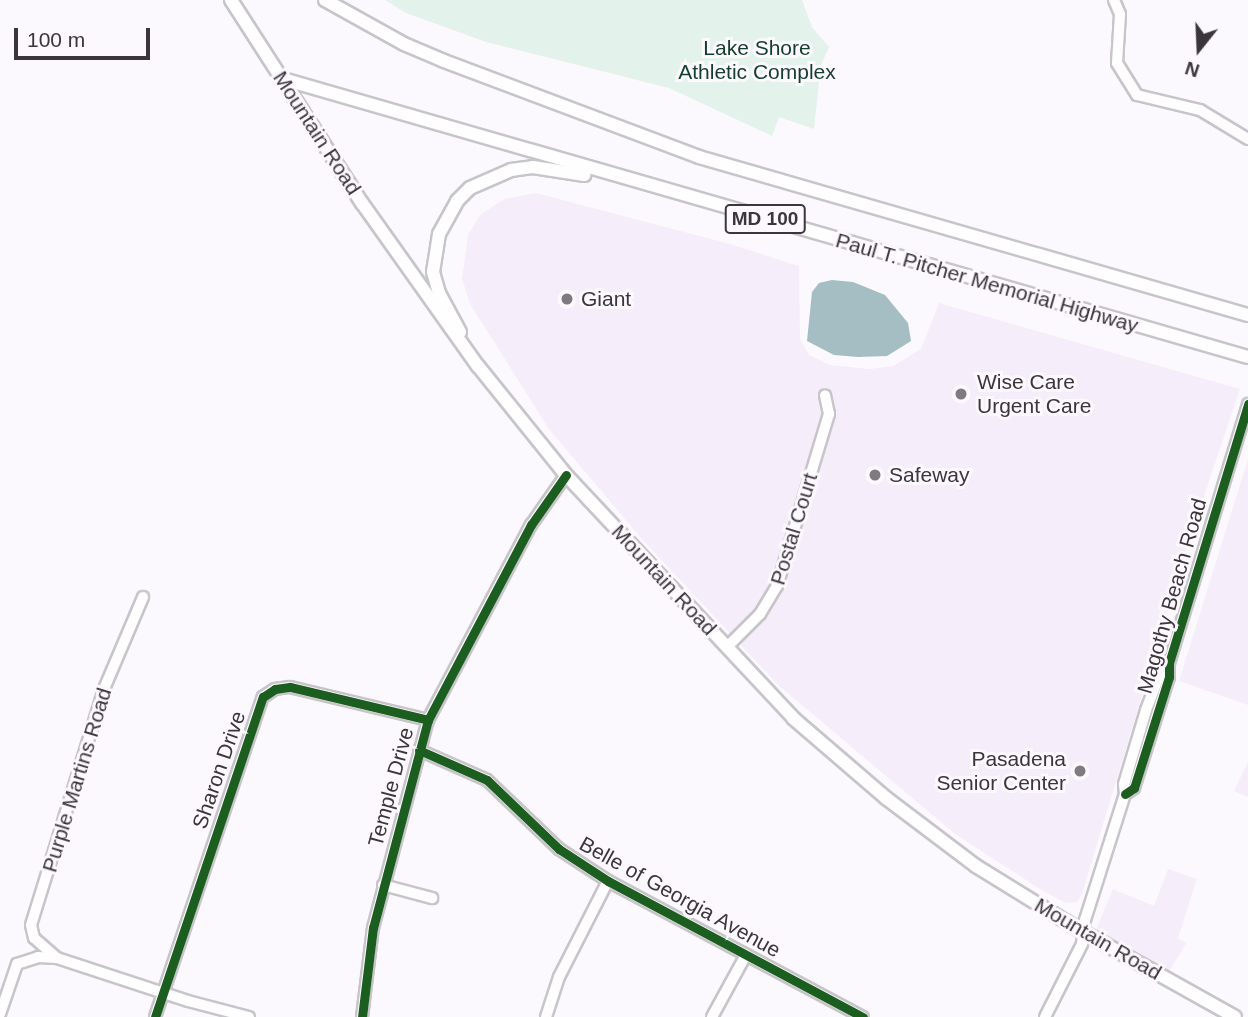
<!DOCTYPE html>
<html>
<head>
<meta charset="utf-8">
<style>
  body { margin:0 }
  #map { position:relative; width:1248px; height:1017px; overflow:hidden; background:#fbf9fd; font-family:Arial,sans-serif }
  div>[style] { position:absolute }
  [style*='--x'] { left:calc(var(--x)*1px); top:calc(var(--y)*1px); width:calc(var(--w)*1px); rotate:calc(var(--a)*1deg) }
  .built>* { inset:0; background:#f5eefa }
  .green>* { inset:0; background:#e4f2ec }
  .water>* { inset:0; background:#a4bec3 }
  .roads { filter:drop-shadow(2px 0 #c8c5ca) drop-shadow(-2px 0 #c8c5ca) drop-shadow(0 2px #c8c5ca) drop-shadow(0 -2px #c8c5ca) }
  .minor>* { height:10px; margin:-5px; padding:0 5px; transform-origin:5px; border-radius:5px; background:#fefeff }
  .major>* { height:12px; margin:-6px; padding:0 6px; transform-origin:6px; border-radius:6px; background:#fefeff }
  .cycleway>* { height:9px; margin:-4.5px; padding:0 4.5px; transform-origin:4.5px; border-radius:4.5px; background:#1b5e20 }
  .dots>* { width:19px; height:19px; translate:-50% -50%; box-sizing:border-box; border:4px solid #fcf8fe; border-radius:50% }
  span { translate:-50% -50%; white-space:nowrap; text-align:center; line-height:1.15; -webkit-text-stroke:6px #fcf8fe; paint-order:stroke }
  .shield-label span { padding:2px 5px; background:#fcf8fe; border:2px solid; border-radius:5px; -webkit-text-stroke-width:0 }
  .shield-label { font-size:19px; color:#3a363c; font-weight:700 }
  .park-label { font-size:21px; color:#123f2d }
  .street-label { font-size:21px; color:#3a363c }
  .poi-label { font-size:21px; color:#3a363c }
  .left { translate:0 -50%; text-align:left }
  .right { translate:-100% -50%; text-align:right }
  .north { position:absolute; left:1164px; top:14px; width:70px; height:70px; -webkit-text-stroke:5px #fcf8fe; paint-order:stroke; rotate:198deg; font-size:19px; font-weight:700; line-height:28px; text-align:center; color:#3a363c }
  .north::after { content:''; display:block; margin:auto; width:24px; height:32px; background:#3a363c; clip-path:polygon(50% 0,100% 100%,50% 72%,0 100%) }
  .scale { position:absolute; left:14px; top:28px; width:136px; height:32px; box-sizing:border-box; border:4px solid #3a363c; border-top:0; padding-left:9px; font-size:21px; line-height:24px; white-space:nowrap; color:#3a363c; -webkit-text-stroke:5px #fcf8fe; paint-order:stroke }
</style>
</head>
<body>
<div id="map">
  <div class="built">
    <i style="clip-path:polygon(536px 193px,730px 244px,799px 266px,800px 339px,809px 355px,830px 365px,869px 369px,893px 366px,921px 349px,939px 303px,1240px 389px,1187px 547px,1082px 894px,1077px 902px,1066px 903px,1043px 891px,955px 834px,778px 685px,640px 537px,549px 429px,470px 304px,462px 279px,468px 235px,480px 215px,504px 199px)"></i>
    <i style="clip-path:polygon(1248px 459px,1248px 705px,1179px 681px)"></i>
    <i style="clip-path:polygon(1248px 762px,1248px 797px,1234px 791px)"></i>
    <i style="clip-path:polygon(1168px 869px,1197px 879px,1178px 938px,1186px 943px,1169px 972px,1096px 930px,1113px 889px,1154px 906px)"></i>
  </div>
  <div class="green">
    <i style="clip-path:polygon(385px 0,802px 0,812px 27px,829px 47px,821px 65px,814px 129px,779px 117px,772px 136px,669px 88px,486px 42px,406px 13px)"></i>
  </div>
  <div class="water">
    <i style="clip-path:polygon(832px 280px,853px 282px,885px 295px,908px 323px,911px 341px,887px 356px,858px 357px,834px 355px,807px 341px,812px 292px,819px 283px)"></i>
  </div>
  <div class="roads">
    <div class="minor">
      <i style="--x:1114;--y:0;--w:15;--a:67"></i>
      <i style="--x:1120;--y:14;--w:49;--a:93.5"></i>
      <i style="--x:1117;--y:63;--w:38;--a:58"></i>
      <i style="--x:1137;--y:95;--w:65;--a:13.4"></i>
      <i style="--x:1200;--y:110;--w:56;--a:31.1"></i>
      <i style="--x:727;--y:647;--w:47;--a:-45"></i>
      <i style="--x:760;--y:614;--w:33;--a:-59"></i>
      <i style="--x:777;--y:586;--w:180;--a:-73.2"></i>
      <i style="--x:829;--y:414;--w:19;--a:-102"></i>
      <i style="--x:419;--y:750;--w:74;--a:23.8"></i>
      <i style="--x:487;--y:780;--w:100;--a:43.8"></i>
      <i style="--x:559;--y:849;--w:59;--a:33.1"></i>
      <i style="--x:608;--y:881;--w:289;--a:28.1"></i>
      <i style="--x:1125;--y:794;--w:11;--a:-34"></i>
      <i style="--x:1134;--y:788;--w:116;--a:-72.5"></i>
      <i style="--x:1169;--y:677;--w:14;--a:-90"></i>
      <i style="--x:1169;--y:663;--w:271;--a:-73"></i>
      <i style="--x:383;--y:885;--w:51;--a:14.9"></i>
      <i style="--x:57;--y:958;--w:30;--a:-139"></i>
      <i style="--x:34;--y:938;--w:13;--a:-103"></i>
      <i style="--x:31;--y:925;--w:247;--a:-72.8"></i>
      <i style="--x:104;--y:689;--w:100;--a:-67"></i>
      <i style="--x:0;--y:1014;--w:53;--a:-71.2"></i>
      <i style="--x:17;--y:964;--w:22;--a:-18"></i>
      <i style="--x:38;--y:957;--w:19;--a:3"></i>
      <i style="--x:57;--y:958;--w:138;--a:18.2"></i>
      <i style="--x:188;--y:1001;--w:63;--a:14.7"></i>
      <i style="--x:155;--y:1017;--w:338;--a:-71.4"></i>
      <i style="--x:263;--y:697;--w:14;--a:-34"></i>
      <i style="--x:275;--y:689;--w:15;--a:-8"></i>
      <i style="--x:290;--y:687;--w:142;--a:13.4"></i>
      <i style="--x:362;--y:1017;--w:90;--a:-83"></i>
      <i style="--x:373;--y:928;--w:215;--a:-75.2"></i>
      <i style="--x:428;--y:720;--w:221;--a:-62.2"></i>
      <i style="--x:531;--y:525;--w:61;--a:-55"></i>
      <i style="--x:546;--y:1017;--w:42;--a:-72"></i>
      <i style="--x:559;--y:977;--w:108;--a:-63"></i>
      <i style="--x:712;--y:1017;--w:71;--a:-61.3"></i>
      <i style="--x:1045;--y:1017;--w:82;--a:-63.1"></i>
      <i style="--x:1082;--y:944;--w:24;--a:-83"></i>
      <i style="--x:1085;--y:920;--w:132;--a:-72.4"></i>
      <i style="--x:1125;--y:794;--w:10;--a:-96"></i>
      <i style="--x:1124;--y:784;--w:77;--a:-73.4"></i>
      <i style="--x:1146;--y:710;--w:39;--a:-69"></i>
      <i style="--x:1160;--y:674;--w:14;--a:-51"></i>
    </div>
    <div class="major">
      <i style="--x:231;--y:0;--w:242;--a:57.2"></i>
      <i style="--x:362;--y:203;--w:200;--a:54.6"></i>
      <i style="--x:478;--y:366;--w:140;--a:51.1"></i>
      <i style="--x:566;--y:475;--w:333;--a:46.9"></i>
      <i style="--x:793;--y:718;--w:123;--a:40.7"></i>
      <i style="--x:886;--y:798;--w:113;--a:37.1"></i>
      <i style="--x:976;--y:866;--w:126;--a:31.7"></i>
      <i style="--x:1083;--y:932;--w:174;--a:29.2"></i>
      <i style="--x:325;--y:0;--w:90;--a:29.1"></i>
      <i style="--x:404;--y:44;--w:43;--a:23"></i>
      <i style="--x:444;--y:61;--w:272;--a:20.6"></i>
      <i style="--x:699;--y:157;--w:571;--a:16.06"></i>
      <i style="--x:283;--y:79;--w:1004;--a:16.07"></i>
      <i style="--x:460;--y:332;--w:44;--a:-118.3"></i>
      <i style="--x:439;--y:293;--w:22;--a:-106"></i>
      <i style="--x:433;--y:272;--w:38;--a:-81"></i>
      <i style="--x:439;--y:234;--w:38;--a:-61"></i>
      <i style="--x:457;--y:201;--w:18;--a:-45"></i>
      <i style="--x:470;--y:188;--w:45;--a:-23.7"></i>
      <i style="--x:511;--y:170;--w:22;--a:-8"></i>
      <i style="--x:533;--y:167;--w:52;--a:8.9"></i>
    </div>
  </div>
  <div class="cycleway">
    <i style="--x:419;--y:750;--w:74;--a:23.8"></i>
    <i style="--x:487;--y:780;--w:100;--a:43.8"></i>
    <i style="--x:559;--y:849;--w:59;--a:33.1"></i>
    <i style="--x:608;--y:881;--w:289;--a:28.1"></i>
    <i style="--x:1125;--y:794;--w:11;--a:-34"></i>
    <i style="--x:1134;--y:788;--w:116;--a:-72.5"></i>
    <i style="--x:1169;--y:677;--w:14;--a:-90"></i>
    <i style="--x:1169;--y:663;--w:271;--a:-73"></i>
    <i style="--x:155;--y:1017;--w:338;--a:-71.4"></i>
    <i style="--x:263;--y:697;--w:14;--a:-34"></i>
    <i style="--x:275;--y:689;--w:15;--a:-8"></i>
    <i style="--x:290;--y:687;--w:142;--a:13.4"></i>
    <i style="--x:362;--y:1017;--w:90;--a:-83"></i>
    <i style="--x:373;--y:928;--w:215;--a:-75.2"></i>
    <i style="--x:428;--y:720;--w:221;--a:-62.2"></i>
    <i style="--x:531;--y:525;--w:61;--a:-55"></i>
  </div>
  <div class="dots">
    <i style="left:567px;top:299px;background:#7e7a80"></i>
    <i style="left:961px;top:394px;background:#7e7a80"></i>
    <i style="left:875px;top:475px;background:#7e7a80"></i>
    <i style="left:1080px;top:771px;background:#7e7a80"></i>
  </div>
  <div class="shield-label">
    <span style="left:765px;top:219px">MD 100</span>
  </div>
  <div class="park-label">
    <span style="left:757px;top:60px">Lake Shore<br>Athletic Complex</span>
  </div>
  <div class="street-label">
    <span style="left:317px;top:133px;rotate:57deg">Mountain Road</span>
    <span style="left:987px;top:283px;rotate:16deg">Paul T. Pitcher Memorial Highway</span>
    <span style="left:794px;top:529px;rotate:-73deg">Postal Court</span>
    <span style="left:664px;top:580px;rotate:47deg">Mountain Road</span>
    <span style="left:1172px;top:596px;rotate:-74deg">Magothy Beach Road</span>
    <span style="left:219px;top:770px;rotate:-71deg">Sharon Drive</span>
    <span style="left:77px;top:780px;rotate:-73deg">Purple Martins Road</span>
    <span style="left:391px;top:787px;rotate:-75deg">Temple Drive</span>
    <span style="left:680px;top:897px;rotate:29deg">Belle of Georgia Avenue</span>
    <span style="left:1098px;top:939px;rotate:30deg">Mountain Road</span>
  </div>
  <div class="poi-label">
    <span class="left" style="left:581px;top:299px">Giant</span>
    <span class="left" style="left:977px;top:394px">Wise Care<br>Urgent Care</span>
    <span class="left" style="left:889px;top:475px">Safeway</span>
    <span class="right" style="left:1066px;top:771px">Pasadena<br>Senior Center</span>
  </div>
  <div class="north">N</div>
  <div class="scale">100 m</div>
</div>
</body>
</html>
